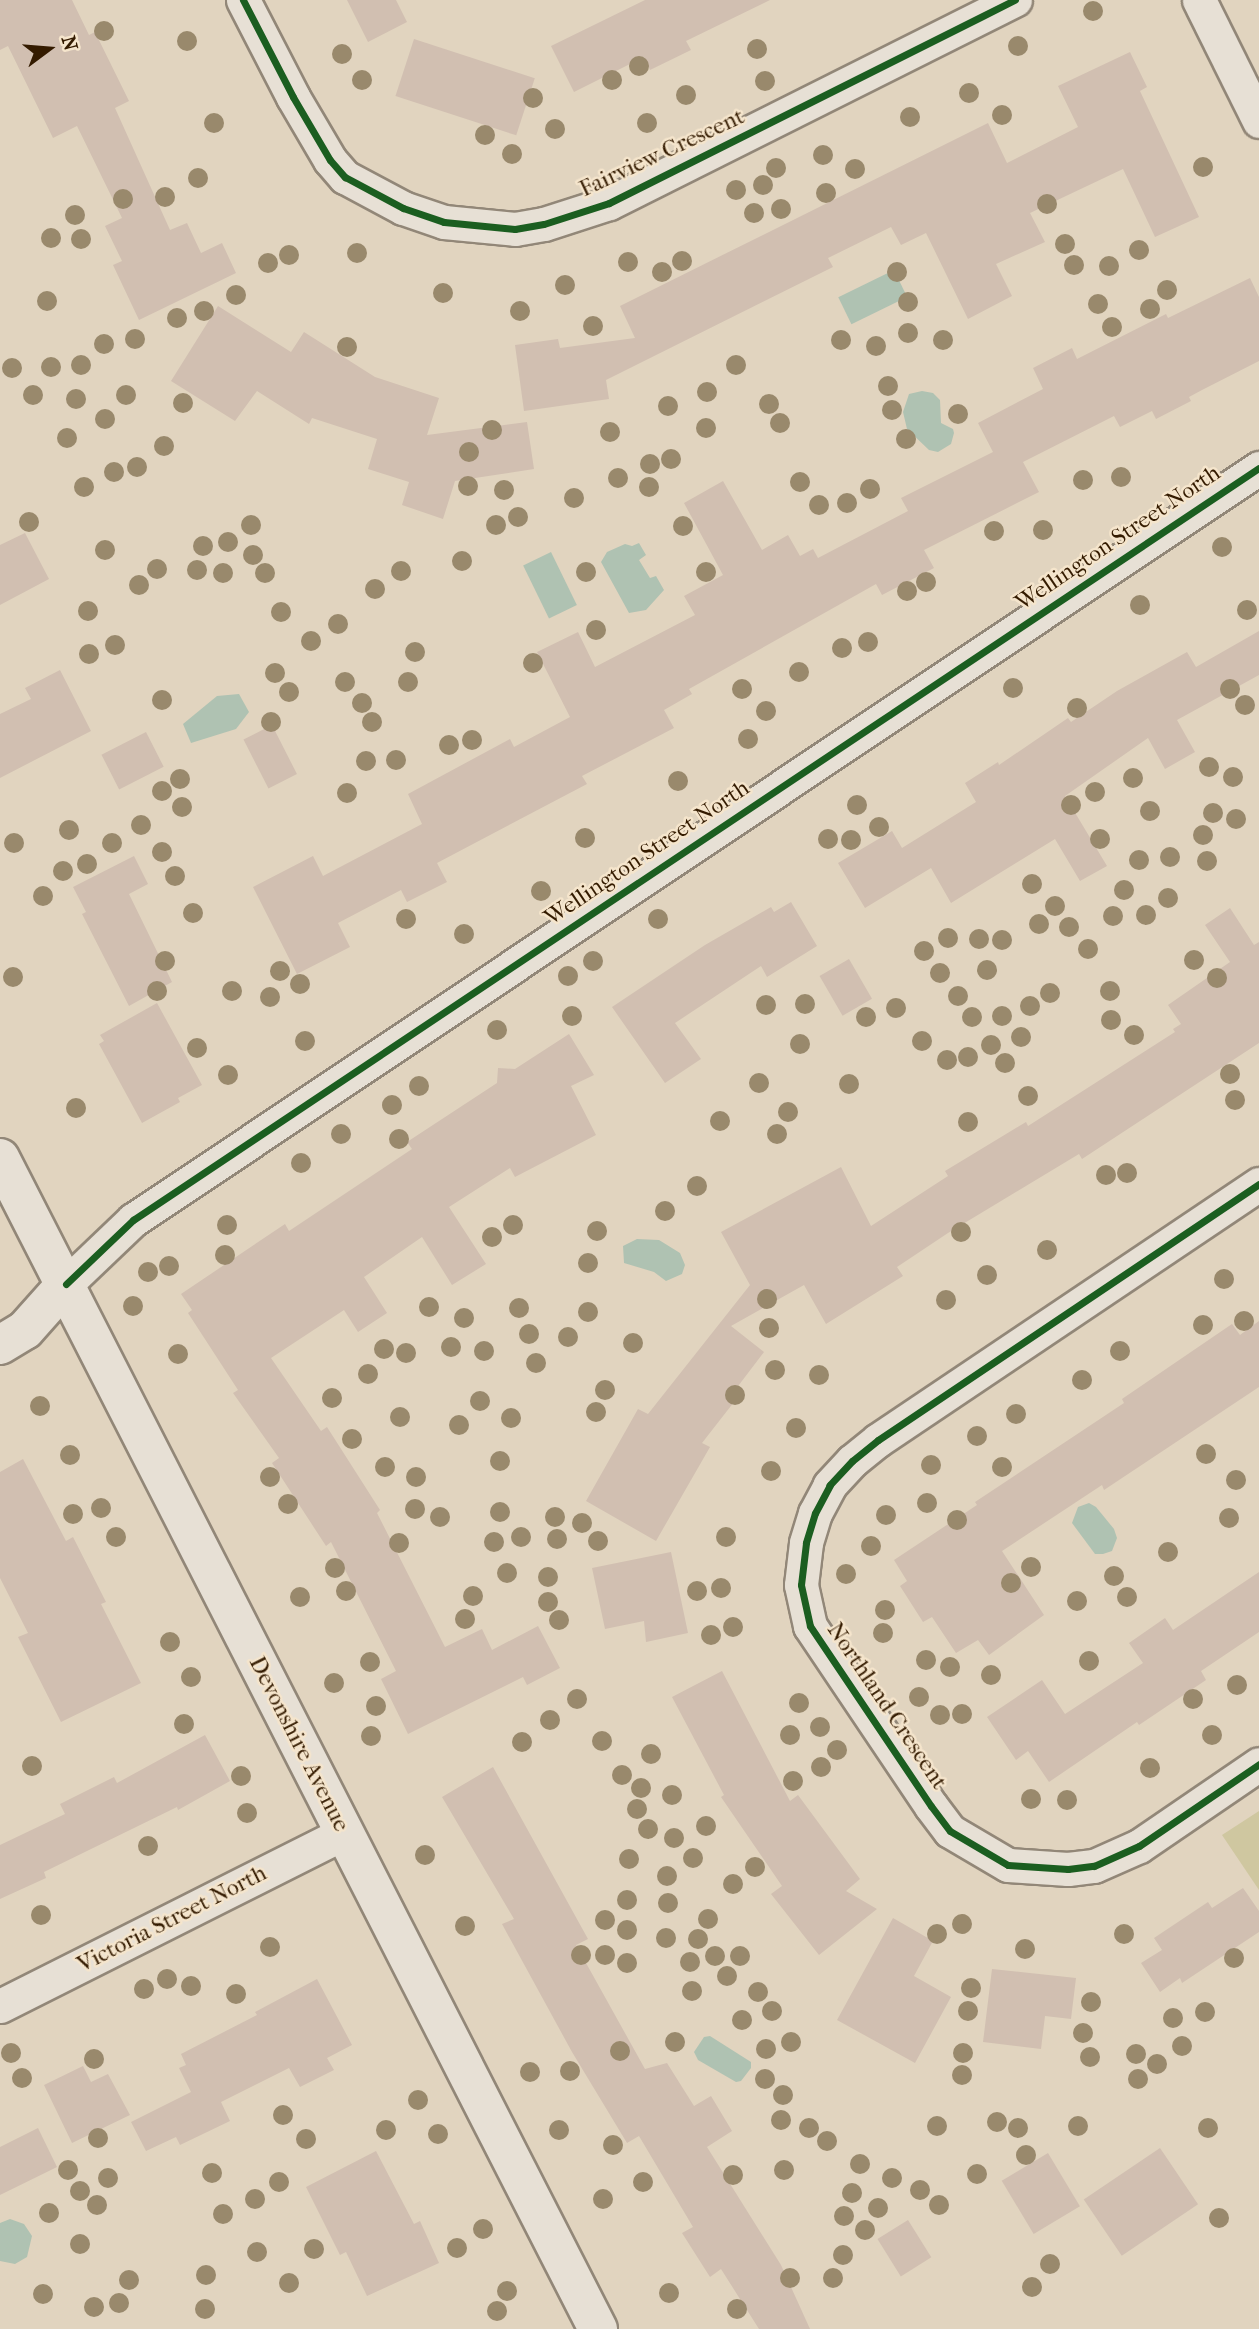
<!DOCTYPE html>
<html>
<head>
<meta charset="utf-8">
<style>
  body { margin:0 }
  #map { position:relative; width:1259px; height:2329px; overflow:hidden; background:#e1d4bf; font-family:"IM FELL French Canon",serif }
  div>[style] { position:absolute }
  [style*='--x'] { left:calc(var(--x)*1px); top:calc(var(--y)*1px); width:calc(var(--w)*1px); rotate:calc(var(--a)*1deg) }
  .green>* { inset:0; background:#cfc7a0 }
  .water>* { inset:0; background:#afc2b2; transform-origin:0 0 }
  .building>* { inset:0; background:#d1bfb1; transform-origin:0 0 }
  .roads { filter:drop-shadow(2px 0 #928778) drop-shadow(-2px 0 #928778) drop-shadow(0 2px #928778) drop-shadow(0 -2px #928778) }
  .minor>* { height:33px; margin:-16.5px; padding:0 16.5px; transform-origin:16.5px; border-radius:16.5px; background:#e7e0d5 }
  .secondary>* { height:38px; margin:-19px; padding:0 19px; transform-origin:19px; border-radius:19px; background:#e7e0d5 }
  .cycleway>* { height:7px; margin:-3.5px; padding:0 3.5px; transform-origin:3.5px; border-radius:3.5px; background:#1b5e20 }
  .trees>* { width:20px; height:20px; margin:-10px; border-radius:50%; background:#99896c }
  span { translate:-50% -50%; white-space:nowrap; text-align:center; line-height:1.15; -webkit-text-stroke:5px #f5e5cc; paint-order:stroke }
  .street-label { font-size:23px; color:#341b00 }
  .north { position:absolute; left:14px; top:14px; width:70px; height:70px; -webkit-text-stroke:5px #f5e5cc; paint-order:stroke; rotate:74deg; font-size:19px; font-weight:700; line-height:28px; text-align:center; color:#341b00 }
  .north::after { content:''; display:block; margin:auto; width:24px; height:32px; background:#341b00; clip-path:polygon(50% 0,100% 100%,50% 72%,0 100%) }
</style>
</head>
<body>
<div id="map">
  <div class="green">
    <i style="clip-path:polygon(1259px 1811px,1259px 1890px,1222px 1835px)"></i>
  </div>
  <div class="water">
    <i style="left:894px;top:270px;width:30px;height:62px;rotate:64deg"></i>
    <i style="clip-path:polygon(922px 391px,933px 393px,940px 400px,941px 423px,953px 429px,954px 433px,951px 444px,938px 452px,929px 450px,907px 429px,903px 412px,909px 394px)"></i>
    <i style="clip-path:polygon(639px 543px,646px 555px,639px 560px,650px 578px,656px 576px,664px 590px,646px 610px,629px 613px,601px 562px,607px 552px,625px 544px,632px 546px)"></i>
    <i style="left:551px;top:552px;width:59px;height:31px;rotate:64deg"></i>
    <i style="clip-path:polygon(239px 694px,249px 712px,236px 729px,191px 743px,183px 724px,217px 696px)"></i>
    <i style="clip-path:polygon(637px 1239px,659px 1240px,680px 1253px,685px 1265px,682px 1274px,666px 1281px,654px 1272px,624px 1263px,623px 1246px)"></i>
    <i style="clip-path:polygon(1089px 1503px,1096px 1507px,1114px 1529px,1117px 1538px,1112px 1551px,1103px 1554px,1095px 1554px,1072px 1523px,1078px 1507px)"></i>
    <i style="clip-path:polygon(710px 2036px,751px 2062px,751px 2068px,741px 2081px,736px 2082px,698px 2060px,694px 2052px,704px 2037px)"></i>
    <i style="clip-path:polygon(10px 2219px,24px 2224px,32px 2236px,27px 2257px,15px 2264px,0 2261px,0 2223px)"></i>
  </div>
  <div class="building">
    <i style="clip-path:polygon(0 0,72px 0,89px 35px,95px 32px,129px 101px,115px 108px,170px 230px,187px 223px,201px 253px,222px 243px,236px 273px,139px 320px,113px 265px,122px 261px,105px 226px,122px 218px,77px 126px,53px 138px,8px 46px,0 50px)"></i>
    <i style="clip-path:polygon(347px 0,396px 0,407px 22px,368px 42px)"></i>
    <i style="clip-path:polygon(645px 0,770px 0,686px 41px,691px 50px,650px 70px,644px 57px,574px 92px,551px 46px)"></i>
    <i style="left:414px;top:39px;width:127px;height:60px;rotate:18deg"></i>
    <i style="clip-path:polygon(1130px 52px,1147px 87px,1140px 91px,1199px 217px,1155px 237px,1123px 169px,1030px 213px,1045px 242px,996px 264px,1012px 296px,968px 319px,926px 233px,901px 245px,891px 227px,828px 258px,833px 267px,606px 380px,609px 399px,524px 411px,515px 345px,558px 339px,560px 348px,635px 338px,620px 306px,988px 123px,1007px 163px,1078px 127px,1058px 86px)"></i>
    <i style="clip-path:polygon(1250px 278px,1259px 297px,1259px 361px,1202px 390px,1189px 397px,1191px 401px,1156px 419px,1152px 411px,1120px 427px,1114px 416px,1023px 462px,1039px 492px,924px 550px,934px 568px,882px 595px,876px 584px,689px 689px,692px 694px,664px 710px,674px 728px,582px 776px,587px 784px,437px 863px,447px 882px,407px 902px,401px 890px,338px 923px,350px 947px,297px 974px,253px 887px,313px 856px,323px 876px,422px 824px,408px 794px,510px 739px,514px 747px,570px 717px,537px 652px,578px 632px,595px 667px,695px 615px,684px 596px,723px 575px,684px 503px,723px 481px,762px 550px,788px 535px,800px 556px,813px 549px,818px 558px,908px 511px,901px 498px,993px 452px,978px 423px,1043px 389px,1033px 368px,1072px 348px,1077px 359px,1166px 314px,1168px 318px)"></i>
    <i style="clip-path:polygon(218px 306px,291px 352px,304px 332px,375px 377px,439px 398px,427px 435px,527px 422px,534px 469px,455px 481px,443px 519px,402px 505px,409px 482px,368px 469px,377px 439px,312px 418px,309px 424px,257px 391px,235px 421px,171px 381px)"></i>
    <i style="clip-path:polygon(25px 533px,49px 579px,0 605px,0 545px)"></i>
    <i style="clip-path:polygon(1259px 631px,1259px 675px,1177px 720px,1195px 752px,1165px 769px,1148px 738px,1065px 796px,1107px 866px,1080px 881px,1055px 839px,951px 903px,931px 868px,865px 908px,838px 863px,892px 831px,902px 848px,976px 802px,965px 783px,998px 762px,999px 765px,1068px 718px,1071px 722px,1117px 691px,1187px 652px,1196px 667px)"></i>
    <i style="clip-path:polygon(60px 670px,91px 731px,0 778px,0 714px,31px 699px,25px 688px)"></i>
    <i style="left:272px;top:725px;width:55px;height:32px;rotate:63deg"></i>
    <i style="left:146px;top:732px;width:39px;height:50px;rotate:63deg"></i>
    <i style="clip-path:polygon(134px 856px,148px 884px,129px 894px,172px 982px,129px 1006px,82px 914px,86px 912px,73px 887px)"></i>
    <i style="clip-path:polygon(791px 902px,817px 946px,767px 977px,761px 966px,675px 1023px,701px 1059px,665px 1083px,612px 1007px,705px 945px,771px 907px,774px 912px)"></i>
    <i style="clip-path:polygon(1230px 908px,1254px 945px,1259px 942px,1259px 1043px,1082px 1159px,1079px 1154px,948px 1233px,897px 1267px,903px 1276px,826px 1324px,804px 1285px,731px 1326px,764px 1352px,729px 1398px,734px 1402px,702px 1443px,710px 1447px,656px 1541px,586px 1501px,638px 1409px,648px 1414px,750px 1285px,721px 1232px,841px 1167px,871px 1226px,948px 1176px,945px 1171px,1026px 1122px,1028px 1126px,1175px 1032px,1173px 1029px,1181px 1024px,1168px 1005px,1230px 962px,1205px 925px)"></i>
    <i style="left:849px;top:959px;width:46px;height:34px;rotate:60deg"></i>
    <i style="clip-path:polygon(157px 1003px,202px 1085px,178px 1098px,180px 1102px,142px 1123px,99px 1044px,104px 1041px,100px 1035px)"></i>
    <i style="clip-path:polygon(569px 1034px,594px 1075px,571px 1086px,596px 1135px,515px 1177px,510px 1168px,449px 1207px,486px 1264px,452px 1285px,422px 1237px,364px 1277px,387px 1313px,358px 1332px,344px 1310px,271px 1358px,321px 1431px,327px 1427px,380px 1510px,377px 1513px,445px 1647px,482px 1629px,492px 1650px,538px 1626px,560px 1668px,527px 1685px,523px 1677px,408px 1734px,381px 1679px,396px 1671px,331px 1542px,326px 1546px,272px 1463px,279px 1458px,233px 1393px,238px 1390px,188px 1313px,192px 1310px,181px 1294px,285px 1224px,289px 1231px,412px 1149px,407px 1142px,497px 1083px,498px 1068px,515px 1069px)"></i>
    <i style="clip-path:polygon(1259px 1321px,1259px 1387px,1104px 1490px,1102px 1485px,1002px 1551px,1044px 1615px,989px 1655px,978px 1640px,956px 1653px,932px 1617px,923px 1622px,900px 1586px,907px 1581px,894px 1560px,977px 1505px,975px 1502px,1124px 1403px,1122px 1399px,1232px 1324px,1240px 1335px)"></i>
    <i style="clip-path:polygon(23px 1459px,66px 1541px,73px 1537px,106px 1602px,101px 1604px,141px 1683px,61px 1722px,18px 1637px,28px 1633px,0 1578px,0 1472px)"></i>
    <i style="clip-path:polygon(671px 1552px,688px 1633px,646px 1642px,644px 1621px,605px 1629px,592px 1568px)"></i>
    <i style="clip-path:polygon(1259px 1572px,1259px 1632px,1201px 1671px,1206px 1680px,1139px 1725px,1137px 1722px,1049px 1782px,1028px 1751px,1016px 1760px,987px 1717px,1042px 1680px,1065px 1714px,1143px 1663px,1129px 1643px,1165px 1618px,1173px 1630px)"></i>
    <i style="clip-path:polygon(722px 1671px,790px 1801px,798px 1795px,860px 1879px,846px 1891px,877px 1909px,819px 1955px,771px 1894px,782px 1886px,721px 1797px,724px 1795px,672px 1697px)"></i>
    <i style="clip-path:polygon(205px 1735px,230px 1781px,178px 1810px,177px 1807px,44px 1872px,46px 1878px,0 1899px,0 1845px,65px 1814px,60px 1804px,114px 1777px,117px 1783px)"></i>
    <i style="clip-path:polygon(493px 1767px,588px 1939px,576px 1945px,645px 2069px,667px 2063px,694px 2106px,711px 2096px,732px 2131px,707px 2147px,781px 2265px,810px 2329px,759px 2329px,721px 2269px,710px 2277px,682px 2233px,693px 2227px,639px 2136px,627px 2143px,572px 2052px,502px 1924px,514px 1919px,442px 1797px)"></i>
    <i style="clip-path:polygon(1243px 1888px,1259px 1911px,1259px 1932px,1182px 1983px,1180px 1978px,1160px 1992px,1141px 1963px,1162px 1950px,1154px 1938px,1208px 1902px,1212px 1908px)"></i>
    <i style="clip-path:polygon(893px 1918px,933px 1941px,914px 1976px,951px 1997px,915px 2063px,837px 2020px)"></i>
    <i style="clip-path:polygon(992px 1969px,1076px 1978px,1071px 2019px,1045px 2016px,1041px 2049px,983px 2042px)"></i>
    <i style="clip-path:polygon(317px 1979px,352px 2045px,327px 2058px,334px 2070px,300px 2087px,289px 2068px,221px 2102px,230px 2121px,180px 2145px,176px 2137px,146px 2151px,131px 2122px,191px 2092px,179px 2068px,186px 2065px,181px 2054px,257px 2015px,255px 2012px)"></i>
    <i style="clip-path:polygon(83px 2066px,91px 2082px,108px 2074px,130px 2115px,72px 2143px,44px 2085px)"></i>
    <i style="clip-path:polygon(38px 2128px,57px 2167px,0 2195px,0 2147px)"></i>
    <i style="left:1160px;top:2148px;width:68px;height:92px;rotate:56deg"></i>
    <i style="clip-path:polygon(376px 2151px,414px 2224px,420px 2221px,439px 2263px,367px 2296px,346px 2252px,340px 2255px,306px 2187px)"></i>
    <i style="left:1048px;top:2153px;width:62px;height:54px;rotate:59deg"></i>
    <i style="left:908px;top:2220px;width:44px;height:36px;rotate:58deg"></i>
  </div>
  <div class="roads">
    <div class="minor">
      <i style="--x:243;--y:0;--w:109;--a:62.7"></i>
      <i style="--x:293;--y:97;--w:73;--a:59.6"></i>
      <i style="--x:330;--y:160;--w:23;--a:49"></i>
      <i style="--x:345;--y:177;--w:66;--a:28.1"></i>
      <i style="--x:403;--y:208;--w:43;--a:18.9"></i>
      <i style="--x:444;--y:222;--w:71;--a:5.6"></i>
      <i style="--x:515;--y:229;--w:29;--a:-10"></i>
      <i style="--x:544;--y:224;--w:68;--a:-17.9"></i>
      <i style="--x:609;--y:203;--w:454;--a:-26.6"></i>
      <i style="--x:1199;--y:0;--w:135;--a:63.6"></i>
      <i style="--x:1259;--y:1184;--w:459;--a:146.1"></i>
      <i style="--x:878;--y:1440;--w:33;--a:141"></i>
      <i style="--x:852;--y:1461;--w:33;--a:133"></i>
      <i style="--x:830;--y:1485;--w:32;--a:118"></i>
      <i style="--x:815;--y:1513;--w:31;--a:107"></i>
      <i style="--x:806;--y:1543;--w:42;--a:96.8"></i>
      <i style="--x:801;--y:1585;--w:42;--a:77.6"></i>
      <i style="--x:810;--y:1626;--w:217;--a:56.1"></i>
      <i style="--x:931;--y:1806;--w:31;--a:53"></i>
      <i style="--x:950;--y:1831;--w:67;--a:30.4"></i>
      <i style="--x:1008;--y:1865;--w:60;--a:3.8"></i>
      <i style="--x:1068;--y:1869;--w:26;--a:-7"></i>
      <i style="--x:1094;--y:1866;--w:49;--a:-24"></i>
      <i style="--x:1139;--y:1846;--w:145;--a:-34.3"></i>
      <i style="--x:66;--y:1284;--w:93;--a:-43.7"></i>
      <i style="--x:133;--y:1220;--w:1354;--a:-33.74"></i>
      <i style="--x:0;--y:2006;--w:385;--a:-26.7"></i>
    </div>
    <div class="secondary">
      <i style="--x:0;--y:1158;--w:1315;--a:62.95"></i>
      <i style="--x:0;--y:1345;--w:29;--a:-31"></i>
      <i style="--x:25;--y:1330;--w:62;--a:-48.3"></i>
    </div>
  </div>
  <div class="cycleway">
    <i style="--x:243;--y:0;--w:109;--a:62.7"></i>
    <i style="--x:293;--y:97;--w:73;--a:59.6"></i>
    <i style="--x:330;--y:160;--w:23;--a:49"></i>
    <i style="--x:345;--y:177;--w:66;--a:28.1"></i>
    <i style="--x:403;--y:208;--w:43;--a:18.9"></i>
    <i style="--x:444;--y:222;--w:71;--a:5.6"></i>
    <i style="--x:515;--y:229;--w:29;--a:-10"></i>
    <i style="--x:544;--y:224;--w:68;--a:-17.9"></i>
    <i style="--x:609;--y:203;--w:454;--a:-26.6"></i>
    <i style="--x:1259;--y:1184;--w:459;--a:146.1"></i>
    <i style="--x:878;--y:1440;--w:33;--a:141"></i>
    <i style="--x:852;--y:1461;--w:33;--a:133"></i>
    <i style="--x:830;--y:1485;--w:32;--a:118"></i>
    <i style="--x:815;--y:1513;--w:31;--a:107"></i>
    <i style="--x:806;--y:1543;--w:42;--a:96.8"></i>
    <i style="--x:801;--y:1585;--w:42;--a:77.6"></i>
    <i style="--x:810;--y:1626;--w:217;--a:56.1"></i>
    <i style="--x:931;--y:1806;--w:31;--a:53"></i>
    <i style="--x:950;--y:1831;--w:67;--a:30.4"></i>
    <i style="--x:1008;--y:1865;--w:60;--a:3.8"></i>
    <i style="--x:1068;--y:1869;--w:26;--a:-7"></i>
    <i style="--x:1094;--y:1866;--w:49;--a:-24"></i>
    <i style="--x:1139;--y:1846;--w:145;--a:-34.3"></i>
    <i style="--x:66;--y:1284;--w:93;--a:-43.7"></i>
    <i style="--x:133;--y:1220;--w:1354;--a:-33.74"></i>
  </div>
  <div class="trees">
    <i style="left:1093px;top:11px"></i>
    <i style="left:104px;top:31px"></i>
    <i style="left:187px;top:41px"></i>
    <i style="left:1018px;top:46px"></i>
    <i style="left:757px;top:49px"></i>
    <i style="left:342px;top:54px"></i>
    <i style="left:639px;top:66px"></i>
    <i style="left:362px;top:80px"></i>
    <i style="left:612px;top:80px"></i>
    <i style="left:765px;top:81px"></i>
    <i style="left:969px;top:93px"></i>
    <i style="left:686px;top:95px"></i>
    <i style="left:533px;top:98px"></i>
    <i style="left:1002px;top:115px"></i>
    <i style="left:910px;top:117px"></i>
    <i style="left:214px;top:123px"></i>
    <i style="left:647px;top:123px"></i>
    <i style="left:555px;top:129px"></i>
    <i style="left:485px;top:135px"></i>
    <i style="left:512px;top:154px"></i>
    <i style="left:823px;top:155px"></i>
    <i style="left:1203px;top:167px"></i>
    <i style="left:776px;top:168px"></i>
    <i style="left:855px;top:169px"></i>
    <i style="left:198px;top:178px"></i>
    <i style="left:763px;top:185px"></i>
    <i style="left:736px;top:190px"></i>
    <i style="left:826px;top:193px"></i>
    <i style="left:165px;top:197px"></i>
    <i style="left:123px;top:199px"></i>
    <i style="left:1047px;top:204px"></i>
    <i style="left:781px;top:209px"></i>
    <i style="left:754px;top:213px"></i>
    <i style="left:75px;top:215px"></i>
    <i style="left:51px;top:238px"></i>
    <i style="left:81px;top:239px"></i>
    <i style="left:1065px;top:244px"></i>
    <i style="left:1139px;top:250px"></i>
    <i style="left:357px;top:253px"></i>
    <i style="left:289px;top:255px"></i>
    <i style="left:682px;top:261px"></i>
    <i style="left:628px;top:262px"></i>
    <i style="left:268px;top:263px"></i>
    <i style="left:1074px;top:265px"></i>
    <i style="left:1109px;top:266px"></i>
    <i style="left:662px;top:272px"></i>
    <i style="left:897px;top:272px"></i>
    <i style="left:565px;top:285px"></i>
    <i style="left:1167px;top:290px"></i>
    <i style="left:443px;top:293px"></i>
    <i style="left:236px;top:295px"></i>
    <i style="left:47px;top:301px"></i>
    <i style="left:908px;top:302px"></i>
    <i style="left:1098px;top:304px"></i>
    <i style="left:1150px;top:309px"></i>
    <i style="left:204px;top:311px"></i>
    <i style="left:520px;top:311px"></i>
    <i style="left:177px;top:318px"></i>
    <i style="left:593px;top:326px"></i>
    <i style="left:1112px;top:327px"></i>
    <i style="left:908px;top:333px"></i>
    <i style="left:135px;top:339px"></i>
    <i style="left:841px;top:340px"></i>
    <i style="left:943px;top:340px"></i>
    <i style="left:104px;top:344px"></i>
    <i style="left:876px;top:346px"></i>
    <i style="left:347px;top:347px"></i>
    <i style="left:81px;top:365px"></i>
    <i style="left:736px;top:365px"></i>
    <i style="left:51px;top:367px"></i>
    <i style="left:12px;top:368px"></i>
    <i style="left:888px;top:386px"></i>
    <i style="left:707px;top:392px"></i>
    <i style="left:33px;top:395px"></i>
    <i style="left:126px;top:395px"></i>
    <i style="left:76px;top:399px"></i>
    <i style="left:183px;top:403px"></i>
    <i style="left:769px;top:404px"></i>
    <i style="left:668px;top:406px"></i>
    <i style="left:892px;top:410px"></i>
    <i style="left:958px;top:414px"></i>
    <i style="left:105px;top:419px"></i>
    <i style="left:780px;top:423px"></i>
    <i style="left:706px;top:428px"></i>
    <i style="left:492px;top:430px"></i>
    <i style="left:610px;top:432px"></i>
    <i style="left:67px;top:438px"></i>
    <i style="left:906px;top:439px"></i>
    <i style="left:164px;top:446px"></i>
    <i style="left:469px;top:452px"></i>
    <i style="left:671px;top:459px"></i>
    <i style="left:650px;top:464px"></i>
    <i style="left:137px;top:467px"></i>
    <i style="left:114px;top:472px"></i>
    <i style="left:1121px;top:477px"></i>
    <i style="left:618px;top:478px"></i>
    <i style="left:1083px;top:480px"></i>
    <i style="left:800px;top:482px"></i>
    <i style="left:468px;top:486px"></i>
    <i style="left:84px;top:487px"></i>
    <i style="left:649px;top:487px"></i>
    <i style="left:870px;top:489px"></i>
    <i style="left:504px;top:490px"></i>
    <i style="left:574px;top:498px"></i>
    <i style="left:847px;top:503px"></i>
    <i style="left:819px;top:505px"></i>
    <i style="left:518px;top:517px"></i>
    <i style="left:29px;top:522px"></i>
    <i style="left:251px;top:525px"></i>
    <i style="left:496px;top:525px"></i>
    <i style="left:683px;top:526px"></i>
    <i style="left:1043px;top:530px"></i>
    <i style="left:994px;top:531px"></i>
    <i style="left:228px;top:542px"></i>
    <i style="left:203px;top:546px"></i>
    <i style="left:1222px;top:547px"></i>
    <i style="left:105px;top:550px"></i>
    <i style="left:253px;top:555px"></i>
    <i style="left:462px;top:561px"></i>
    <i style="left:157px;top:569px"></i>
    <i style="left:197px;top:570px"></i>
    <i style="left:401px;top:571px"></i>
    <i style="left:586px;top:572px"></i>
    <i style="left:706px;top:572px"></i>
    <i style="left:223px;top:573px"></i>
    <i style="left:265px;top:573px"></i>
    <i style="left:926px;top:582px"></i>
    <i style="left:139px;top:585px"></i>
    <i style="left:375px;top:589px"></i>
    <i style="left:907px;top:591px"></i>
    <i style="left:1140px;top:605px"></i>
    <i style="left:1247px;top:610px"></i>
    <i style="left:88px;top:611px"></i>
    <i style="left:281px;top:612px"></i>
    <i style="left:338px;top:624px"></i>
    <i style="left:596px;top:630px"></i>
    <i style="left:311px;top:641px"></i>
    <i style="left:868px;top:642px"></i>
    <i style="left:115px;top:645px"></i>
    <i style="left:842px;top:648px"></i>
    <i style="left:415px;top:652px"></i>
    <i style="left:89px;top:654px"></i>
    <i style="left:533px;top:663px"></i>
    <i style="left:799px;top:672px"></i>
    <i style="left:275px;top:673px"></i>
    <i style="left:345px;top:682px"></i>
    <i style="left:408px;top:682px"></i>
    <i style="left:1013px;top:688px"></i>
    <i style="left:742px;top:689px"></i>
    <i style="left:1230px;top:689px"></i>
    <i style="left:289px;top:692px"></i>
    <i style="left:162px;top:700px"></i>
    <i style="left:362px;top:703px"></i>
    <i style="left:1245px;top:705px"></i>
    <i style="left:1077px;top:708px"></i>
    <i style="left:766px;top:711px"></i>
    <i style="left:271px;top:722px"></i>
    <i style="left:372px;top:722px"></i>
    <i style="left:748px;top:739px"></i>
    <i style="left:472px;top:740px"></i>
    <i style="left:449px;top:745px"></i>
    <i style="left:396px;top:760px"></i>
    <i style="left:366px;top:761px"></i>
    <i style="left:1209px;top:767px"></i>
    <i style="left:1233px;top:777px"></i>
    <i style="left:1133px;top:778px"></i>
    <i style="left:180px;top:779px"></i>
    <i style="left:678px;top:781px"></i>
    <i style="left:162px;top:791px"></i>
    <i style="left:1095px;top:792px"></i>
    <i style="left:347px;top:793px"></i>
    <i style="left:857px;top:805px"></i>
    <i style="left:1071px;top:805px"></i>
    <i style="left:182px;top:807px"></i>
    <i style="left:1150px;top:811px"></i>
    <i style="left:1213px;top:813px"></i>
    <i style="left:1236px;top:819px"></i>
    <i style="left:141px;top:825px"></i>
    <i style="left:879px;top:827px"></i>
    <i style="left:69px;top:830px"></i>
    <i style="left:1203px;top:835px"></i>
    <i style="left:585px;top:838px"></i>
    <i style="left:828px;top:839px"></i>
    <i style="left:1100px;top:839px"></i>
    <i style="left:851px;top:840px"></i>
    <i style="left:14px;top:843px"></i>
    <i style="left:112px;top:843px"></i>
    <i style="left:162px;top:852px"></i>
    <i style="left:1170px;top:857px"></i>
    <i style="left:1139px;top:860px"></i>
    <i style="left:1207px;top:861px"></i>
    <i style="left:87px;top:864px"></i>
    <i style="left:63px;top:871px"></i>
    <i style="left:175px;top:876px"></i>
    <i style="left:1032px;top:884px"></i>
    <i style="left:1124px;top:890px"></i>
    <i style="left:541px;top:891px"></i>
    <i style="left:43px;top:896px"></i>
    <i style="left:1168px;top:898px"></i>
    <i style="left:1055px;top:906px"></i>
    <i style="left:193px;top:913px"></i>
    <i style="left:1146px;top:915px"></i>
    <i style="left:1113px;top:916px"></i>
    <i style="left:406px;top:919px"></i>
    <i style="left:658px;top:919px"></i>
    <i style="left:1039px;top:924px"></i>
    <i style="left:1069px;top:927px"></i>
    <i style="left:464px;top:934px"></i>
    <i style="left:948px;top:938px"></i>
    <i style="left:979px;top:939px"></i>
    <i style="left:1002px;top:940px"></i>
    <i style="left:1088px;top:949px"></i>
    <i style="left:924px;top:951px"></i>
    <i style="left:1194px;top:960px"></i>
    <i style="left:165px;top:961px"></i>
    <i style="left:593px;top:961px"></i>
    <i style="left:987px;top:970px"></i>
    <i style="left:280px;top:971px"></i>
    <i style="left:940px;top:973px"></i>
    <i style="left:568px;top:976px"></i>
    <i style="left:13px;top:977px"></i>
    <i style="left:1217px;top:978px"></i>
    <i style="left:300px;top:984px"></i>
    <i style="left:157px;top:991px"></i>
    <i style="left:232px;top:991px"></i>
    <i style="left:1110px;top:991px"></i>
    <i style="left:1050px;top:993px"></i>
    <i style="left:958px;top:996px"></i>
    <i style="left:270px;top:997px"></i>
    <i style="left:805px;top:1004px"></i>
    <i style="left:766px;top:1005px"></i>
    <i style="left:1030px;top:1006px"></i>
    <i style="left:896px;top:1008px"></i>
    <i style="left:572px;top:1016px"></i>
    <i style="left:1002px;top:1016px"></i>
    <i style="left:866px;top:1017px"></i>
    <i style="left:972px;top:1017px"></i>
    <i style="left:1111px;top:1020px"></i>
    <i style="left:497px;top:1030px"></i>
    <i style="left:1134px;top:1035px"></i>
    <i style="left:1021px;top:1037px"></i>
    <i style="left:305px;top:1041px"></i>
    <i style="left:922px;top:1041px"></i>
    <i style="left:800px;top:1044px"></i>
    <i style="left:991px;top:1045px"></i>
    <i style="left:197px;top:1048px"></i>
    <i style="left:968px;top:1057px"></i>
    <i style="left:947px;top:1060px"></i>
    <i style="left:1005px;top:1063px"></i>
    <i style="left:1230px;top:1074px"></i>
    <i style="left:228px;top:1075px"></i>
    <i style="left:759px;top:1083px"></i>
    <i style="left:849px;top:1084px"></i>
    <i style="left:419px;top:1086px"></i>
    <i style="left:1028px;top:1096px"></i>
    <i style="left:1235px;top:1100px"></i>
    <i style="left:392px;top:1105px"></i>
    <i style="left:76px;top:1108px"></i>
    <i style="left:788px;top:1112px"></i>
    <i style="left:720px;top:1121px"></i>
    <i style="left:968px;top:1122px"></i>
    <i style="left:341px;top:1134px"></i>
    <i style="left:777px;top:1134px"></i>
    <i style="left:399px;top:1139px"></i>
    <i style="left:301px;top:1163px"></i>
    <i style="left:1127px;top:1173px"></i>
    <i style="left:1106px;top:1175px"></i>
    <i style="left:697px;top:1186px"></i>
    <i style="left:665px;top:1211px"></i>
    <i style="left:227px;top:1225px"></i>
    <i style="left:513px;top:1225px"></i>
    <i style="left:597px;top:1231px"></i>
    <i style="left:961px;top:1232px"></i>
    <i style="left:492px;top:1237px"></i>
    <i style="left:1047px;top:1250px"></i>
    <i style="left:225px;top:1255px"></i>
    <i style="left:588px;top:1263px"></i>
    <i style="left:169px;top:1266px"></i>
    <i style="left:148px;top:1272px"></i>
    <i style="left:987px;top:1275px"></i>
    <i style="left:1224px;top:1279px"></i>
    <i style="left:767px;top:1299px"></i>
    <i style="left:946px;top:1300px"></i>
    <i style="left:133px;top:1306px"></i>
    <i style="left:429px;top:1307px"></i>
    <i style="left:519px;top:1308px"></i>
    <i style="left:588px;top:1312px"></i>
    <i style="left:464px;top:1318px"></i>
    <i style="left:1244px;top:1321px"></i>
    <i style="left:1203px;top:1325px"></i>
    <i style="left:769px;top:1328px"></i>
    <i style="left:529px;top:1334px"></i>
    <i style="left:568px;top:1337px"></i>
    <i style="left:633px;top:1343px"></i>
    <i style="left:451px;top:1347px"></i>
    <i style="left:384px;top:1349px"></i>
    <i style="left:484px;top:1351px"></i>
    <i style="left:1120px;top:1351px"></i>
    <i style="left:406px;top:1353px"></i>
    <i style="left:178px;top:1354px"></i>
    <i style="left:536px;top:1363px"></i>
    <i style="left:775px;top:1370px"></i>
    <i style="left:368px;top:1374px"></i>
    <i style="left:819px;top:1375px"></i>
    <i style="left:1082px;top:1380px"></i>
    <i style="left:605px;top:1390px"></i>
    <i style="left:735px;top:1395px"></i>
    <i style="left:332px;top:1398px"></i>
    <i style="left:480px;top:1401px"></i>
    <i style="left:40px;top:1406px"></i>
    <i style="left:596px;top:1412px"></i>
    <i style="left:1016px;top:1414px"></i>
    <i style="left:400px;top:1417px"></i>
    <i style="left:511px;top:1418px"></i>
    <i style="left:459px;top:1425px"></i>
    <i style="left:796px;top:1428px"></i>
    <i style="left:977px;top:1436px"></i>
    <i style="left:352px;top:1439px"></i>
    <i style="left:1206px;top:1454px"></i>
    <i style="left:70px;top:1455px"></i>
    <i style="left:500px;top:1461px"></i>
    <i style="left:931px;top:1465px"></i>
    <i style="left:385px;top:1467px"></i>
    <i style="left:1002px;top:1467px"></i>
    <i style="left:771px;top:1471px"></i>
    <i style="left:270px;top:1477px"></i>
    <i style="left:416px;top:1477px"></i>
    <i style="left:1236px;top:1480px"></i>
    <i style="left:927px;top:1503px"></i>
    <i style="left:288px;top:1504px"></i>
    <i style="left:101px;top:1508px"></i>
    <i style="left:415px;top:1509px"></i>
    <i style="left:500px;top:1512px"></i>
    <i style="left:73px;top:1514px"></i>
    <i style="left:886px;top:1515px"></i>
    <i style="left:440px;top:1517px"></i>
    <i style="left:555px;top:1517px"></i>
    <i style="left:1229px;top:1518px"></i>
    <i style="left:957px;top:1520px"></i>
    <i style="left:582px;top:1523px"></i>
    <i style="left:116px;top:1537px"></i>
    <i style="left:521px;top:1537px"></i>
    <i style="left:726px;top:1537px"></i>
    <i style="left:557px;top:1539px"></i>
    <i style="left:598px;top:1541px"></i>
    <i style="left:494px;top:1542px"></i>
    <i style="left:399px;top:1543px"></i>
    <i style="left:871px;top:1546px"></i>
    <i style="left:1168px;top:1552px"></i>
    <i style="left:1031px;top:1567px"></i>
    <i style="left:335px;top:1568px"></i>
    <i style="left:507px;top:1573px"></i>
    <i style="left:846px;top:1574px"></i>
    <i style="left:1114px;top:1576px"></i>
    <i style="left:548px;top:1577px"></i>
    <i style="left:1011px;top:1583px"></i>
    <i style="left:721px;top:1588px"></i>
    <i style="left:346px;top:1591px"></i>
    <i style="left:697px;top:1591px"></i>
    <i style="left:473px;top:1596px"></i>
    <i style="left:300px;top:1597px"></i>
    <i style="left:1127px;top:1597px"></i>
    <i style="left:1077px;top:1601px"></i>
    <i style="left:548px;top:1602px"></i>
    <i style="left:885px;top:1610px"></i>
    <i style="left:465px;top:1619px"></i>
    <i style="left:559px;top:1620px"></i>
    <i style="left:733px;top:1627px"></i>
    <i style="left:883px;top:1633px"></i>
    <i style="left:711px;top:1635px"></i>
    <i style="left:170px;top:1642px"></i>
    <i style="left:926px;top:1660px"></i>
    <i style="left:1089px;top:1661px"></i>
    <i style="left:370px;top:1662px"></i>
    <i style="left:950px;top:1667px"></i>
    <i style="left:991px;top:1675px"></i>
    <i style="left:191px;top:1677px"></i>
    <i style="left:334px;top:1683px"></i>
    <i style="left:1237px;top:1685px"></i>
    <i style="left:919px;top:1697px"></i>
    <i style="left:577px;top:1699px"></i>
    <i style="left:1193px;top:1699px"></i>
    <i style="left:799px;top:1703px"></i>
    <i style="left:376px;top:1706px"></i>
    <i style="left:962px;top:1714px"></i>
    <i style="left:940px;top:1715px"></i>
    <i style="left:550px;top:1720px"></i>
    <i style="left:184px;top:1724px"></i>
    <i style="left:820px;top:1727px"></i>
    <i style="left:790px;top:1735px"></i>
    <i style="left:1212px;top:1735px"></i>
    <i style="left:371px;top:1736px"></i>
    <i style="left:602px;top:1741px"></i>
    <i style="left:522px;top:1742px"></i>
    <i style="left:837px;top:1750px"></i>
    <i style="left:651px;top:1754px"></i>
    <i style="left:32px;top:1766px"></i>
    <i style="left:821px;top:1767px"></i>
    <i style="left:1150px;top:1768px"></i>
    <i style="left:622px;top:1775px"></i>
    <i style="left:241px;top:1776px"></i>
    <i style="left:793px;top:1781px"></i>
    <i style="left:641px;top:1788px"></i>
    <i style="left:672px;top:1795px"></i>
    <i style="left:1031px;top:1799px"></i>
    <i style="left:1067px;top:1800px"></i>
    <i style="left:637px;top:1809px"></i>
    <i style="left:247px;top:1813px"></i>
    <i style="left:706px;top:1826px"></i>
    <i style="left:648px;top:1829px"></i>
    <i style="left:674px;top:1838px"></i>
    <i style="left:148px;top:1846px"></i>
    <i style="left:425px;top:1855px"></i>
    <i style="left:693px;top:1858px"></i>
    <i style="left:629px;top:1859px"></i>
    <i style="left:755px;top:1867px"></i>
    <i style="left:667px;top:1876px"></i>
    <i style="left:733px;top:1884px"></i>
    <i style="left:627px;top:1900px"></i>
    <i style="left:668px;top:1903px"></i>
    <i style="left:41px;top:1915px"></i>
    <i style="left:708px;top:1919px"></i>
    <i style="left:605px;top:1920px"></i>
    <i style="left:962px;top:1924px"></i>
    <i style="left:465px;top:1926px"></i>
    <i style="left:627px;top:1930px"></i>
    <i style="left:937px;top:1934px"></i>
    <i style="left:1124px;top:1934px"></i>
    <i style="left:666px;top:1938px"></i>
    <i style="left:698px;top:1939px"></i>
    <i style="left:270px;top:1947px"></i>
    <i style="left:1025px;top:1949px"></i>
    <i style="left:581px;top:1955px"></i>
    <i style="left:605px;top:1955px"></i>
    <i style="left:715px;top:1956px"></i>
    <i style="left:740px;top:1956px"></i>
    <i style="left:1234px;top:1958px"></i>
    <i style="left:690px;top:1962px"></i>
    <i style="left:627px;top:1963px"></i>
    <i style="left:727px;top:1976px"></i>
    <i style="left:167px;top:1979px"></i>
    <i style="left:191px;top:1986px"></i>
    <i style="left:971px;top:1988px"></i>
    <i style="left:144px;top:1989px"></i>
    <i style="left:692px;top:1991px"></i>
    <i style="left:758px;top:1992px"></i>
    <i style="left:236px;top:1994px"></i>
    <i style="left:1091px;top:2002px"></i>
    <i style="left:772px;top:2011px"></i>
    <i style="left:968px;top:2011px"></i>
    <i style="left:1205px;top:2012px"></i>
    <i style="left:1173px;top:2018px"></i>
    <i style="left:742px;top:2020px"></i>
    <i style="left:1083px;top:2033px"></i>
    <i style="left:675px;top:2042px"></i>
    <i style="left:791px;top:2042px"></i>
    <i style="left:1182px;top:2046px"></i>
    <i style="left:766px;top:2049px"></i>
    <i style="left:620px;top:2051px"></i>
    <i style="left:11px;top:2053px"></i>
    <i style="left:963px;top:2053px"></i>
    <i style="left:1136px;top:2054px"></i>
    <i style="left:1090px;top:2057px"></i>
    <i style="left:94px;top:2059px"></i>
    <i style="left:1157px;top:2064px"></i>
    <i style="left:570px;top:2071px"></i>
    <i style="left:530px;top:2072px"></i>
    <i style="left:962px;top:2075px"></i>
    <i style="left:22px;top:2078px"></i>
    <i style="left:765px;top:2079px"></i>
    <i style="left:1138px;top:2079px"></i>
    <i style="left:783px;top:2095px"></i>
    <i style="left:418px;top:2100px"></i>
    <i style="left:283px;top:2115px"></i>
    <i style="left:781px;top:2120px"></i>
    <i style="left:997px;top:2122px"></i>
    <i style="left:937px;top:2126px"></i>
    <i style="left:1078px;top:2126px"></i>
    <i style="left:809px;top:2128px"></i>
    <i style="left:1018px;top:2128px"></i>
    <i style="left:1208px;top:2128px"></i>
    <i style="left:386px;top:2130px"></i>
    <i style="left:559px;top:2130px"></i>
    <i style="left:438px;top:2134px"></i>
    <i style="left:98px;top:2138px"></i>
    <i style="left:306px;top:2139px"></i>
    <i style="left:827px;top:2141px"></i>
    <i style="left:613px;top:2145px"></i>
    <i style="left:1026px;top:2155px"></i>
    <i style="left:860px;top:2164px"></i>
    <i style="left:68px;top:2170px"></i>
    <i style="left:784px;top:2170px"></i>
    <i style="left:212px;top:2173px"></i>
    <i style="left:977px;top:2174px"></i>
    <i style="left:733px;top:2175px"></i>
    <i style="left:108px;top:2178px"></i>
    <i style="left:892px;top:2178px"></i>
    <i style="left:279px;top:2182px"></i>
    <i style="left:643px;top:2182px"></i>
    <i style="left:920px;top:2190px"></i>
    <i style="left:80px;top:2191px"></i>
    <i style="left:852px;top:2193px"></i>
    <i style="left:255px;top:2199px"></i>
    <i style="left:603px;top:2199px"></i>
    <i style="left:97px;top:2205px"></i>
    <i style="left:939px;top:2205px"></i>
    <i style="left:878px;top:2208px"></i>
    <i style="left:49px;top:2213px"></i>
    <i style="left:223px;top:2214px"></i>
    <i style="left:844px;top:2216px"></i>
    <i style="left:1219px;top:2218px"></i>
    <i style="left:483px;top:2229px"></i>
    <i style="left:865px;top:2230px"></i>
    <i style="left:80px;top:2244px"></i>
    <i style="left:457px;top:2248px"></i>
    <i style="left:314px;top:2249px"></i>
    <i style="left:257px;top:2252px"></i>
    <i style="left:843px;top:2255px"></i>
    <i style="left:1050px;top:2264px"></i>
    <i style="left:206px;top:2275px"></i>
    <i style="left:790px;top:2278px"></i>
    <i style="left:833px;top:2278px"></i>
    <i style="left:129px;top:2280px"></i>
    <i style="left:289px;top:2283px"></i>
    <i style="left:1032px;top:2287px"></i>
    <i style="left:507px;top:2291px"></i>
    <i style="left:669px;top:2293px"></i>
    <i style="left:43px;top:2294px"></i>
    <i style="left:119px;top:2303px"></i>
    <i style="left:94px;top:2307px"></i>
    <i style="left:205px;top:2309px"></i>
    <i style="left:737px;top:2309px"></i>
    <i style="left:497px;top:2311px"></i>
  </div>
  <div class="street-label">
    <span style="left:662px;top:153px;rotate:-25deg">Fairview Crescent</span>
    <span style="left:1118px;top:538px;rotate:-34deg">Wellington Street North</span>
    <span style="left:647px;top:853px;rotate:-34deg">Wellington Street North</span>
    <span style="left:887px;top:1706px;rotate:56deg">Northland Crescent</span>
    <span style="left:299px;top:1744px;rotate:63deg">Devonshire Avenue</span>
    <span style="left:172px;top:1919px;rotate:-27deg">Victoria Street North</span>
  </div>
  <div class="north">N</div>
</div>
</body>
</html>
